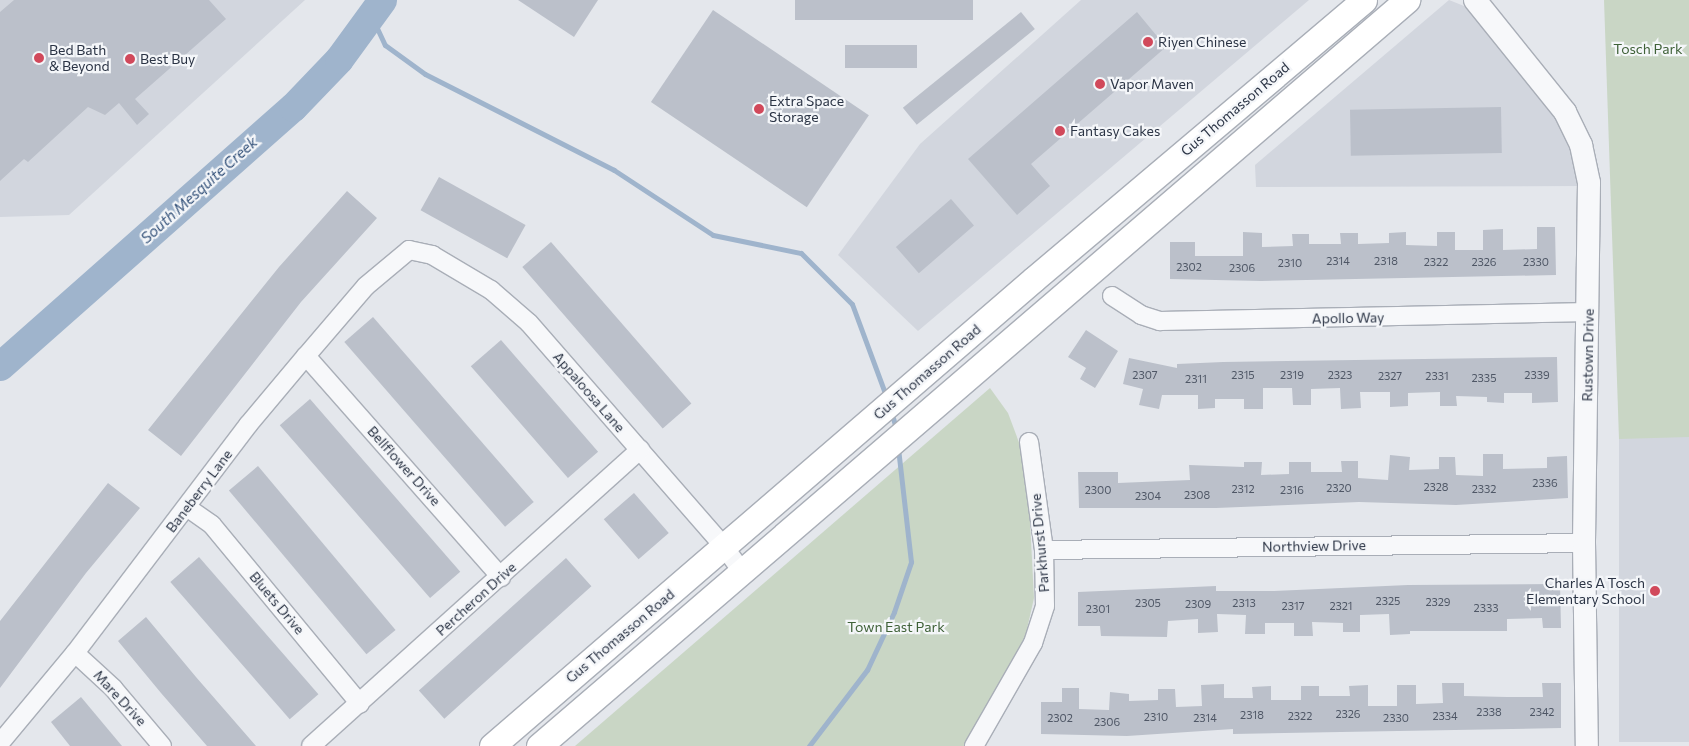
<!DOCTYPE html>
<html>
<head>
<meta charset="utf-8">
<style>
  body { margin:0 }
  #map { position:relative; width:1689px; height:746px; overflow:hidden; background:#e4e7ec; font-family:Commissioner,sans-serif }
  div>[style] { position:absolute }
  [style*='--x'] { left:calc(var(--x)*1px); top:calc(var(--y)*1px); width:calc(var(--w)*1px); rotate:calc(var(--a)*1deg) }
  .built>* { inset:0; background:#d2d6de; transform-origin:0 0 }
  .green>* { inset:0; background:#c9d6c5 }
  .stream>* { height:5px; margin:-2.5px; padding:0 2.5px; transform-origin:2.5px; border-radius:2.5px; background:#9fb4cc }
  .river>* { height:29px; margin:-14.5px; padding:0 14.5px; transform-origin:14.5px; border-radius:14.5px; background:#9fb4cc }
  .building>* { inset:0; background:#bbc0ca; transform-origin:0 0 }
  .roads { filter:drop-shadow(1px 0 #a9aeb7) drop-shadow(-1px 0 #a9aeb7) drop-shadow(0 1px #a9aeb7) drop-shadow(0 -1px #a9aeb7) }
  .minor>* { height:18px; margin:-9px; padding:0 9px; transform-origin:9px; border-radius:9px; background:#f7f8fa }
  .tertiary>* { height:22px; margin:-11px; padding:0 11px; transform-origin:11px; border-radius:11px; background:#f7f8fa }
  .secondary>* { height:25px; margin:-12.5px; padding:0 12.5px; transform-origin:12.5px; border-radius:12.5px; background:#fff }
  .dots>* { width:14px; height:14px; translate:-50% -50%; box-sizing:border-box; border:2px solid #f4f6f9; border-radius:50% }
  span { translate:-50% -50%; white-space:nowrap; text-align:center; line-height:1.15; -webkit-text-stroke:4.5px #f4f6f9; paint-order:stroke }
  .number-label { font-size:11px; color:#4f5766 }
  .number-label span { -webkit-text-stroke-width:0 }
  .poi-label { font-size:14px; color:#2b3445 }
  .left { translate:0 -50%; text-align:left }
  .right { translate:-100% -50%; text-align:right }
  .park-label { font-size:14px; color:#3f6138 }
  .street-label { font-size:14px; color:#2b3445 }
  .water-label { font-size:15px; color:#34527a; font-style:italic }
</style>
</head>
<body>
<div id="map">
  <div class="built">
    <i style="clip-path:polygon(0 0,305px 0,69px 215px,0 217px)"></i>
    <i style="clip-path:polygon(1081px 0,1309px 0,918px 331px,838px 255px,920px 144px)"></i>
    <i style="clip-path:polygon(1449px 0,1464px 6px,1500px 38px,1569px 129px,1580px 186px,1256px 187px,1255px 165px)"></i>
    <i style="left:1689px;top:437px;width:305px;height:70px;rotate:90deg"></i>
  </div>
  <div class="green">
    <i style="clip-path:polygon(1604px 0,1689px 0,1689px 437px,1619px 439px)"></i>
    <i style="clip-path:polygon(990px 388px,1008px 413px,1027px 464px,1034px 598px,1025px 638px,965px 746px,575px 746px)"></i>
  </div>
  <div class="stream">
    <i style="--x:380;--y:2;--w:24;--a:99"></i>
    <i style="--x:376;--y:26;--w:21;--a:65"></i>
    <i style="--x:385;--y:45;--w:49;--a:35.9"></i>
    <i style="--x:425;--y:74;--w:212;--a:26.9"></i>
    <i style="--x:614;--y:170;--w:118;--a:33.3"></i>
    <i style="--x:713;--y:235;--w:90;--a:11.6"></i>
    <i style="--x:801;--y:253;--w:72;--a:45"></i>
    <i style="--x:852;--y:304;--w:98;--a:69.7"></i>
    <i style="--x:891;--y:411;--w:19;--a:74"></i>
    <i style="--x:809;--y:746;--w:96;--a:-52.7"></i>
    <i style="--x:867;--y:670;--w:64;--a:-65"></i>
    <i style="--x:894;--y:612;--w:53;--a:-71.2"></i>
    <i style="--x:911;--y:562;--w:115;--a:-96.5"></i>
  </div>
  <div class="river">
    <i style="--x:0;--y:366;--w:391;--a:-41.5"></i>
    <i style="--x:293;--y:107;--w:66;--a:-46.2"></i>
    <i style="--x:339;--y:59;--w:73;--a:-53.9"></i>
  </div>
  <div class="building">
    <i style="clip-path:polygon(14px 0,209px 0,226px 19px,135px 99px,149px 114px,137px 125px,119px 103px,105px 115px,88px 107px,28px 162px,24px 159px,0 181px,0 12px)"></i>
    <i style="clip-path:polygon(518px 0,598px 0,574px 37px)"></i>
    <i style="left:795px;top:0;width:178px;height:20px"></i>
    <i style="left:713px;top:10px;width:188px;height:111px;rotate:34deg"></i>
    <i style="left:1021px;top:12px;width:22px;height:152px;rotate:51deg"></i>
    <i style="clip-path:polygon(1137px 12px,1166px 47px,1031px 164px,1050px 186px,1017px 215px,968px 159px)"></i>
    <i style="left:845px;top:45px;width:72px;height:23px"></i>
    <i style="left:1501px;top:107px;width:46px;height:151px;rotate:89deg"></i>
    <i style="left:439px;top:177px;width:99px;height:38px;rotate:29deg"></i>
    <i style="clip-path:polygon(347px 191px,377px 218px,301px 302px,181px 456px,148px 430px,279px 267px)"></i>
    <i style="left:951px;top:199px;width:35px;height:73px;rotate:49deg"></i>
    <i style="clip-path:polygon(1537px 227px,1555px 227px,1556px 275px,1261px 281px,1170px 279px,1170px 242px,1195px 242px,1195px 256px,1243px 256px,1243px 232px,1262px 233px,1262px 247px,1293px 246px,1292px 234px,1309px 234px,1309px 244px,1341px 244px,1340px 233px,1358px 233px,1358px 244px,1389px 243px,1389px 233px,1406px 232px,1406px 245px,1437px 246px,1437px 232px,1455px 232px,1455px 250px,1483px 250px,1483px 230px,1503px 229px,1503px 250px,1537px 249px)"></i>
    <i style="left:551px;top:242px;width:214px;height:38px;rotate:49deg"></i>
    <i style="left:373px;top:317px;width:245px;height:38px;rotate:49deg"></i>
    <i style="clip-path:polygon(1086px 330px,1118px 351px,1095px 388px,1080px 379px,1086px 368px,1068px 357px)"></i>
    <i style="left:501px;top:340px;width:148px;height:40px;rotate:49deg"></i>
    <i style="clip-path:polygon(1557px 357px,1558px 402px,1532px 403px,1532px 393px,1504px 393px,1504px 403px,1487px 402px,1487px 397px,1456px 396px,1457px 406px,1440px 406px,1440px 392px,1408px 393px,1408px 406px,1390px 407px,1390px 392px,1360px 392px,1361px 408px,1341px 409px,1340px 388px,1311px 389px,1311px 405px,1293px 405px,1292px 388px,1263px 388px,1263px 409px,1244px 409px,1244px 399px,1215px 399px,1215px 408px,1198px 409px,1198px 395px,1162px 395px,1159px 409px,1139px 405px,1143px 389px,1123px 384px,1129px 358px,1177px 368px,1177px 364px,1223px 362px)"></i>
    <i style="left:310px;top:399px;width:229px;height:40px;rotate:49deg"></i>
    <i style="clip-path:polygon(1483px 454px,1503px 454px,1503px 469px,1547px 468px,1547px 457px,1567px 456px,1568px 498px,1456px 505px,1359px 502px,1216px 508px,1079px 508px,1078px 472px,1118px 472px,1118px 483px,1190px 480px,1189px 465px,1244px 467px,1244px 462px,1262px 462px,1261px 475px,1289px 474px,1289px 462px,1311px 462px,1311px 472px,1342px 472px,1341px 461px,1358px 461px,1358px 478px,1388px 480px,1390px 455px,1410px 457px,1409px 470px,1439px 469px,1439px 457px,1455px 457px,1456px 475px,1483px 476px)"></i>
    <i style="left:258px;top:466px;width:214px;height:38px;rotate:50deg"></i>
    <i style="clip-path:polygon(108px 483px,140px 508px,86px 573px,0 688px,0 621px)"></i>
    <i style="left:634px;top:493px;width:53px;height:40px;rotate:49deg"></i>
    <i style="left:199px;top:557px;width:182px;height:38px;rotate:49deg"></i>
    <i style="left:566px;top:558px;width:38px;height:198px;rotate:48deg"></i>
    <i style="clip-path:polygon(1560px 584px,1561px 628px,1543px 628px,1542px 618px,1507px 619px,1507px 631px,1410px 631px,1410px 634px,1390px 635px,1389px 614px,1360px 615px,1360px 632px,1343px 632px,1343px 623px,1312px 622px,1313px 636px,1294px 636px,1294px 623px,1265px 623px,1265px 634px,1245px 634px,1246px 615px,1217px 614px,1218px 632px,1198px 633px,1198px 619px,1168px 621px,1167px 637px,1101px 636px,1100px 626px,1078px 626px,1078px 592px,1216px 586px,1216px 591px,1274px 591px,1408px 585px)"></i>
    <i style="clip-path:polygon(146px 617px,196px 677px,256px 746px,207px 746px,161px 693px,118px 641px)"></i>
    <i style="clip-path:polygon(1442px 683px,1464px 683px,1464px 696px,1507px 697px,1543px 697px,1542px 683px,1561px 683px,1561px 728px,1233px 734px,1233px 729px,1127px 736px,1041px 734px,1041px 702px,1062px 702px,1062px 688px,1079px 688px,1079px 709px,1109px 710px,1110px 692px,1129px 694px,1129px 701px,1158px 700px,1158px 689px,1175px 689px,1176px 707px,1202px 706px,1201px 685px,1224px 684px,1224px 698px,1253px 698px,1252px 687px,1271px 686px,1271px 700px,1301px 700px,1301px 686px,1319px 686px,1319px 696px,1350px 696px,1349px 686px,1368px 685px,1368px 706px,1397px 706px,1397px 685px,1416px 685px,1416px 704px,1443px 703px)"></i>
    <i style="clip-path:polygon(81px 697px,122px 746px,70px 746px,51px 722px)"></i>
  </div>
  <div class="roads">
    <div class="minor">
      <i style="--x:1112;--y:296;--w:35;--a:33"></i>
      <i style="--x:1141;--y:315;--w:20;--a:18"></i>
      <i style="--x:1160;--y:321;--w:429;--a:-1.2"></i>
      <i style="--x:306;--y:356;--w:295;--a:48.6"></i>
      <i style="--x:188;--y:508;--w:29;--a:35"></i>
      <i style="--x:212;--y:525;--w:232;--a:50.4"></i>
      <i style="--x:1044;--y:550;--w:540;--a:-0.74"></i>
      <i style="--x:75;--y:653;--w:52;--a:42.6"></i>
      <i style="--x:113;--y:688;--w:76;--a:49.8"></i>
      <i style="--x:0;--y:743;--w:117;--a:-50.2"></i>
      <i style="--x:75;--y:653;--w:286;--a:-52.8"></i>
      <i style="--x:248;--y:425;--w:90;--a:-50"></i>
      <i style="--x:306;--y:356;--w:92;--a:-49.4"></i>
      <i style="--x:366;--y:286;--w:56;--a:-39.9"></i>
      <i style="--x:409;--y:250;--w:24;--a:12"></i>
      <i style="--x:432;--y:255;--w:69;--a:30.7"></i>
      <i style="--x:491;--y:290;--w:50;--a:41"></i>
      <i style="--x:529;--y:323;--w:298;--a:48.9"></i>
      <i style="--x:725;--y:548;--w:27;--a:54"></i>
      <i style="--x:311;--y:746;--w:443;--a:-42"></i>
      <i style="--x:974;--y:746;--w:119;--a:-60.2"></i>
      <i style="--x:1033;--y:643;--w:39;--a:-72"></i>
      <i style="--x:1045;--y:606;--w:56;--a:-91"></i>
      <i style="--x:1044;--y:550;--w:109;--a:-97.9"></i>
    </div>
    <div class="tertiary">
      <i style="--x:1475;--y:0;--w:144;--a:51.2"></i>
      <i style="--x:1565;--y:112;--w:37;--a:64"></i>
      <i style="--x:1581;--y:145;--w:39;--a:78"></i>
      <i style="--x:1589;--y:183;--w:360;--a:90.8"></i>
      <i style="--x:1584;--y:543;--w:203;--a:89.2"></i>
    </div>
    <div class="secondary">
      <i style="--x:492;--y:746;--w:715;--a:-40.75"></i>
      <i style="--x:1034;--y:279;--w:432;--a:-40.2"></i>
      <i style="--x:539;--y:746;--w:1145;--a:-40.68"></i>
    </div>
  </div>
  <div class="dots">
    <i style="left:1148px;top:42px;background:#d1495b"></i>
    <i style="left:39px;top:58px;background:#d1495b"></i>
    <i style="left:130px;top:59px;background:#d1495b"></i>
    <i style="left:1100px;top:84px;background:#d1495b"></i>
    <i style="left:759px;top:109px;background:#d1495b"></i>
    <i style="left:1060px;top:131px;background:#d1495b"></i>
    <i style="left:1655px;top:591px;background:#d1495b"></i>
  </div>
  <div class="number-label">
    <span style="left:1338px;top:261px">2314</span>
    <span style="left:1386px;top:261px">2318</span>
    <span style="left:1436px;top:262px">2322</span>
    <span style="left:1484px;top:262px">2326</span>
    <span style="left:1536px;top:262px">2330</span>
    <span style="left:1290px;top:263px">2310</span>
    <span style="left:1189px;top:267px">2302</span>
    <span style="left:1242px;top:268px">2306</span>
    <span style="left:1145px;top:375px">2307</span>
    <span style="left:1243px;top:375px">2315</span>
    <span style="left:1292px;top:375px">2319</span>
    <span style="left:1340px;top:375px">2323</span>
    <span style="left:1537px;top:375px">2339</span>
    <span style="left:1390px;top:376px">2327</span>
    <span style="left:1437px;top:376px">2331</span>
    <span style="left:1484px;top:378px">2335</span>
    <span style="left:1196px;top:379px">2311</span>
    <span style="left:1545px;top:483px">2336</span>
    <span style="left:1436px;top:487px">2328</span>
    <span style="left:1339px;top:488px">2320</span>
    <span style="left:1243px;top:489px">2312</span>
    <span style="left:1484px;top:489px">2332</span>
    <span style="left:1098px;top:490px">2300</span>
    <span style="left:1292px;top:490px">2316</span>
    <span style="left:1197px;top:495px">2308</span>
    <span style="left:1148px;top:496px">2304</span>
    <span style="left:1388px;top:601px">2325</span>
    <span style="left:1438px;top:602px">2329</span>
    <span style="left:1148px;top:603px">2305</span>
    <span style="left:1244px;top:603px">2313</span>
    <span style="left:1198px;top:604px">2309</span>
    <span style="left:1293px;top:606px">2317</span>
    <span style="left:1341px;top:606px">2321</span>
    <span style="left:1486px;top:608px">2333</span>
    <span style="left:1098px;top:609px">2301</span>
    <span style="left:1489px;top:712px">2338</span>
    <span style="left:1542px;top:712px">2342</span>
    <span style="left:1348px;top:714px">2326</span>
    <span style="left:1252px;top:715px">2318</span>
    <span style="left:1300px;top:716px">2322</span>
    <span style="left:1445px;top:716px">2334</span>
    <span style="left:1156px;top:717px">2310</span>
    <span style="left:1060px;top:718px">2302</span>
    <span style="left:1205px;top:718px">2314</span>
    <span style="left:1396px;top:718px">2330</span>
    <span style="left:1107px;top:722px">2306</span>
  </div>
  <div class="poi-label">
    <span class="left" style="left:1158px;top:42px">Riyen Chinese</span>
    <span class="left" style="left:49px;top:58px">Bed Bath<br>&amp; Beyond</span>
    <span class="left" style="left:140px;top:59px">Best Buy</span>
    <span class="left" style="left:1110px;top:84px">Vapor Maven</span>
    <span class="left" style="left:769px;top:109px">Extra Space<br>Storage</span>
    <span class="left" style="left:1070px;top:131px">Fantasy Cakes</span>
    <span class="right" style="left:1645px;top:591px">Charles A Tosch<br>Elementary School</span>
  </div>
  <div class="park-label">
    <span style="left:1648px;top:49px">Tosch Park</span>
    <span style="left:896px;top:627px">Town East Park</span>
  </div>
  <div class="street-label">
    <span style="left:1235px;top:109px;rotate:-40deg">Gus Thomasson Road</span>
    <span style="left:1348px;top:318px;rotate:-1deg">Apollo Way</span>
    <span style="left:1588px;top:355px;rotate:-89deg">Rustown Drive</span>
    <span style="left:927px;top:372px;rotate:-41deg">Gus Thomasson Road</span>
    <span style="left:589px;top:392px;rotate:49deg">Appaloosa Lane</span>
    <span style="left:404px;top:466px;rotate:48deg">Bellflower Drive</span>
    <span style="left:199px;top:491px;rotate:-53deg">Baneberry Lane</span>
    <span style="left:1040px;top:543px;rotate:-95deg">Parkhurst Drive</span>
    <span style="left:1314px;top:546px;rotate:-1deg">Northview Drive</span>
    <span style="left:476px;top:599px;rotate:-42deg">Percheron Drive</span>
    <span style="left:277px;top:603px;rotate:50deg">Bluets Drive</span>
    <span style="left:620px;top:636px;rotate:-40deg">Gus Thomasson Road</span>
    <span style="left:120px;top:698px;rotate:47deg">Mare Drive</span>
  </div>
  <div class="water-label">
    <span style="left:199px;top:190px;rotate:-42deg">South Mesquite Creek</span>
  </div>
</div>
</body>
</html>
